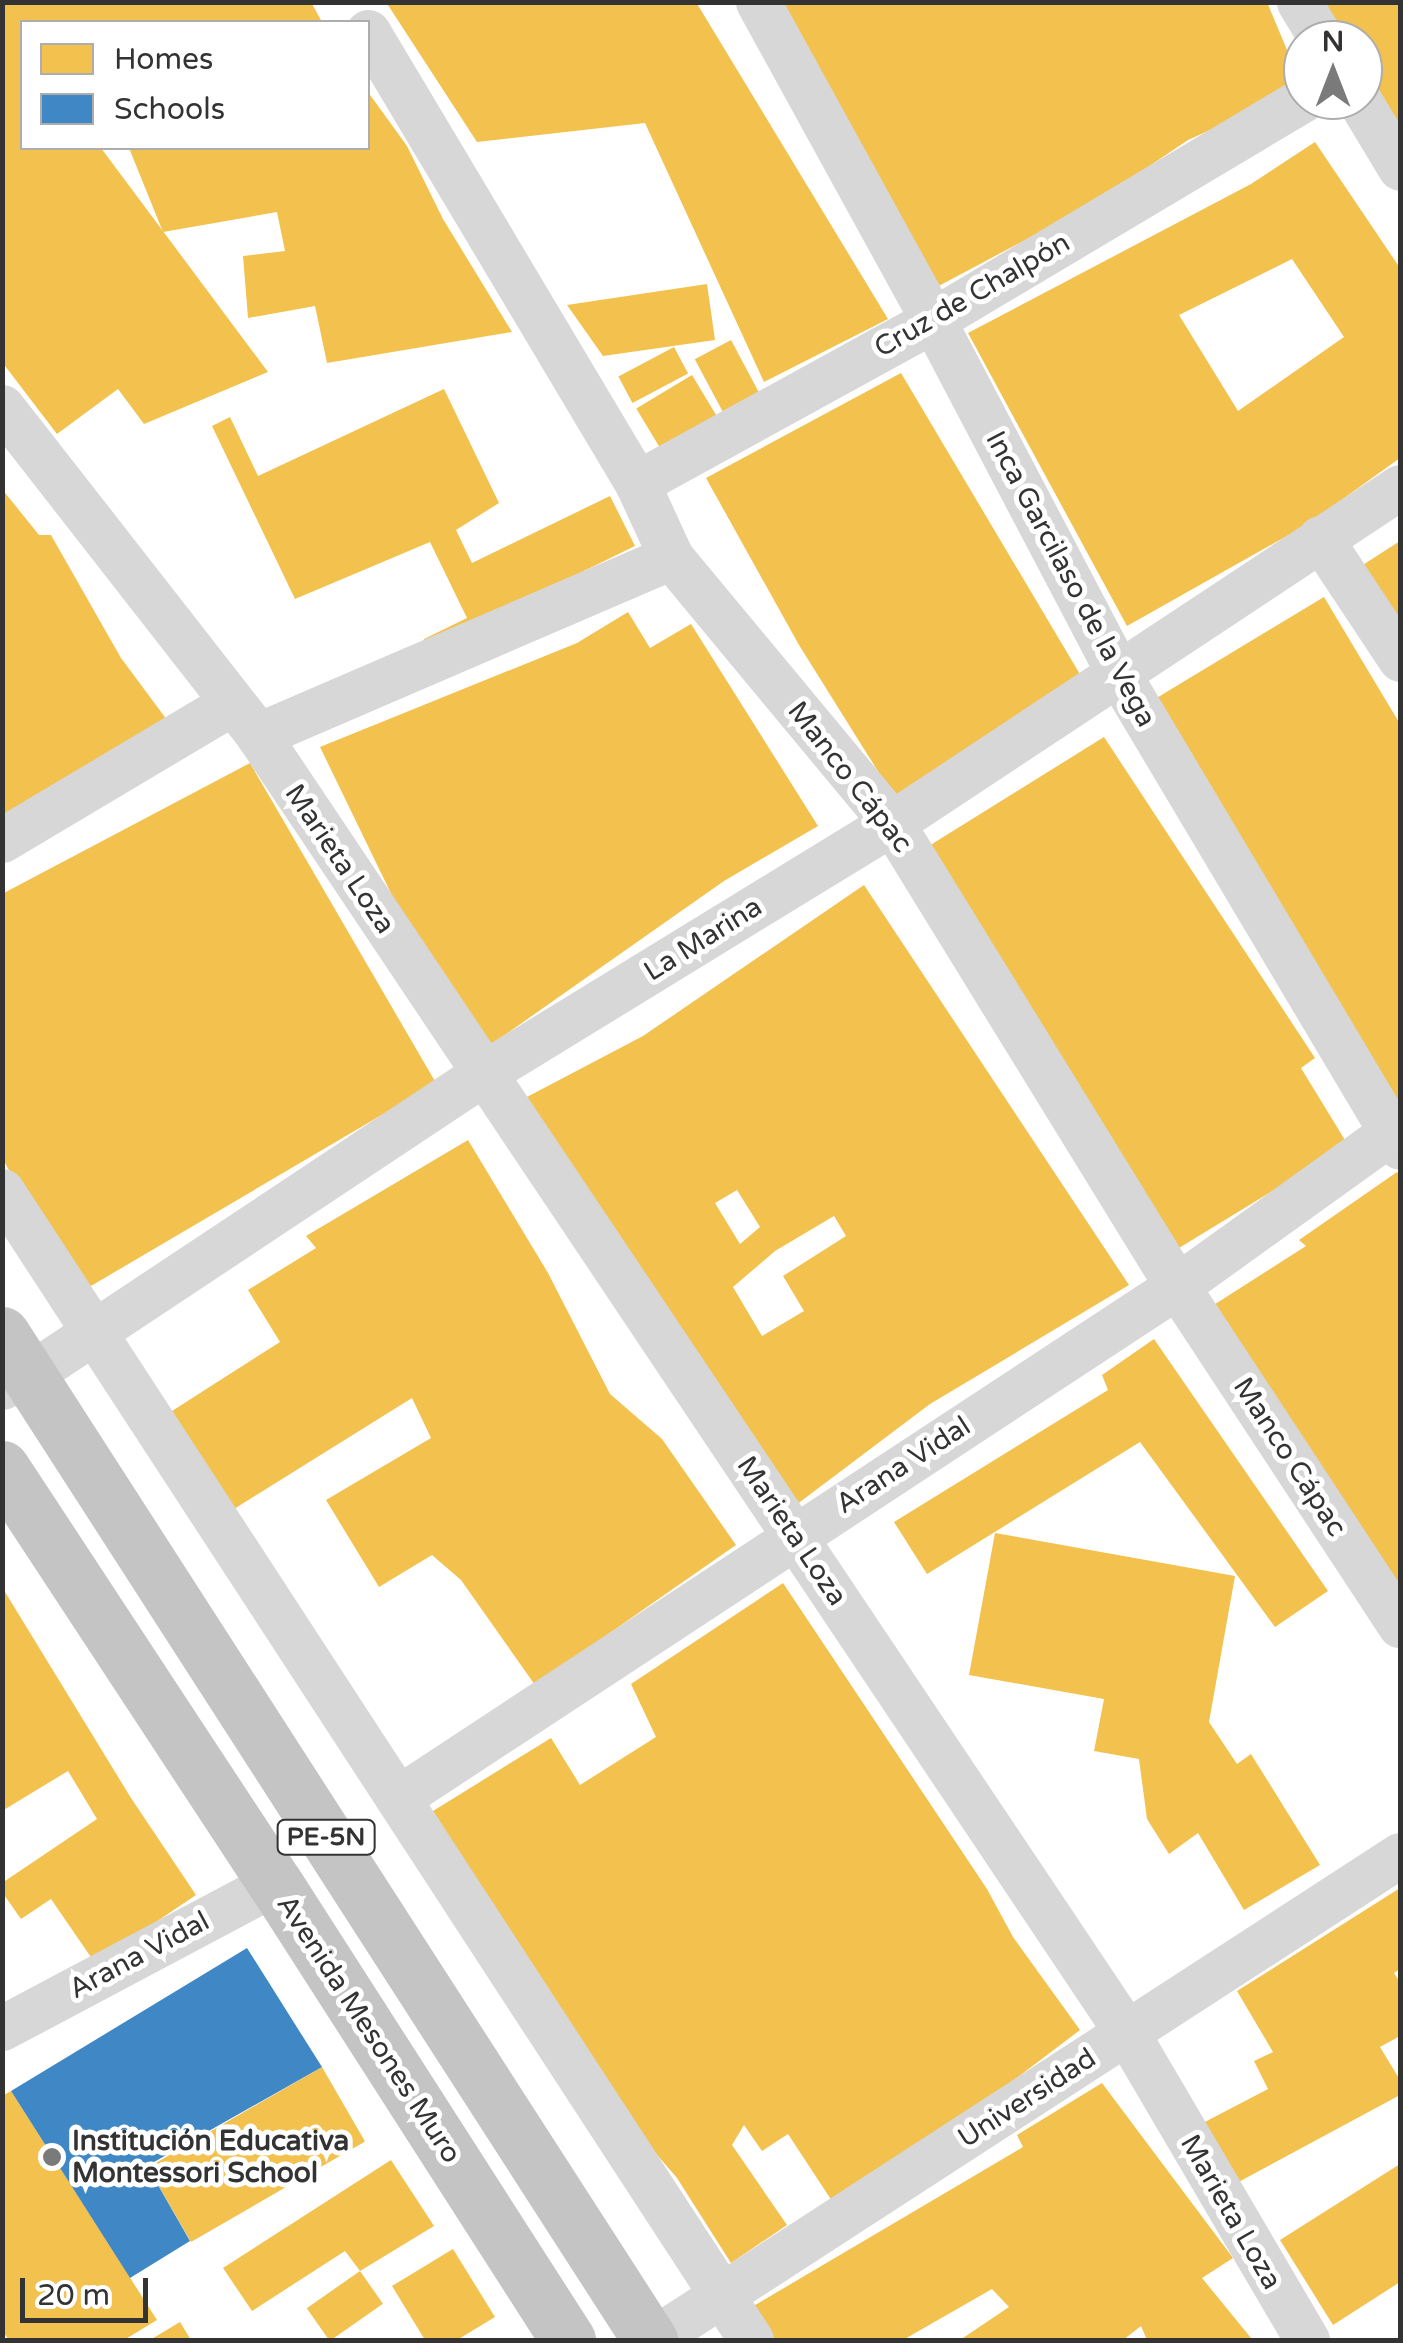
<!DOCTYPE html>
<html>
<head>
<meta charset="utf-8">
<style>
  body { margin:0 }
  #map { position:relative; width:1403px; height:2343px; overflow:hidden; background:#fff; font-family:"Varela Round",sans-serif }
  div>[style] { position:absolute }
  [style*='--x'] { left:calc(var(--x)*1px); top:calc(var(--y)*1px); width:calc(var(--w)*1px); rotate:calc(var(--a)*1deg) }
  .homes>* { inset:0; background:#f2c14e; transform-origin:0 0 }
  .schools>* { inset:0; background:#3f88c5 }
  .street>* { height:45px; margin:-22.5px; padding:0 22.5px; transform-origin:22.5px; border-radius:22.5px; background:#d7d7d7 }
  .highway>* { height:55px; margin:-27.5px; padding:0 27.5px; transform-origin:27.5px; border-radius:27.5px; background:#c4c4c4 }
  .dots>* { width:28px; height:28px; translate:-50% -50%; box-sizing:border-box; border:5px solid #fff; border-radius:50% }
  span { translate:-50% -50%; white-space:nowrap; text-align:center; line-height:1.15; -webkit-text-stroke:10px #fff; paint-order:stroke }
  .shield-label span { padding:2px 8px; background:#fff; border:2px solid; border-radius:8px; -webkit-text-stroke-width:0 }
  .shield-label { font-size:25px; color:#333; font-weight:700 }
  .street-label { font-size:28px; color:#333 }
  .poi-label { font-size:28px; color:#333; font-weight:700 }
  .left { translate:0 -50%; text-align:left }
  .frame { position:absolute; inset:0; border:5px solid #333; pointer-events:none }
  .legend { position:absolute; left:20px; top:20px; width:350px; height:130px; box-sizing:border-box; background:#fff; border:2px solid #adadad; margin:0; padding:12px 18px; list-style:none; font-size:30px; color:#333 }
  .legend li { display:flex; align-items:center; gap:20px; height:50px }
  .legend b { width:50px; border:2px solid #adadad }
  .north { position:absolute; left:1283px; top:20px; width:100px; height:100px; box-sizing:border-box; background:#fff; border:2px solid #adadad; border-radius:50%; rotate:0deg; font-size:28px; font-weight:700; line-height:40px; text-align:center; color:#333 }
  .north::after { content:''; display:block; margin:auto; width:35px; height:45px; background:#7a7a7a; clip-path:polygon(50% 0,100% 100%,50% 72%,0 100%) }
  .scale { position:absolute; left:20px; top:2278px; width:128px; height:45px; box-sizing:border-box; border:5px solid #333; border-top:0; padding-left:12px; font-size:30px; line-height:35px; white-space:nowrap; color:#333; -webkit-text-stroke:8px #fff; paint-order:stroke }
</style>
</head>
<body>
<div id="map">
  <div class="homes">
    <i style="clip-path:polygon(2px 2px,311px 2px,322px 22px,22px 22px,22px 148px,101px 148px,268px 372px,144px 424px,118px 389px,57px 434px,2px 362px)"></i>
    <i style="clip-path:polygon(386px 2px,696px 2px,888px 319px,764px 382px,645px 123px,477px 142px)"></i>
    <i style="clip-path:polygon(770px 2px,1267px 2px,1303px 88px,1188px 140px,1093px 204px,933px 289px)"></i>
    <i style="clip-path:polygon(1310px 2px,1400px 2px,1400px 149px,1363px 87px,1363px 40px,1333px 40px)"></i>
    <i style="clip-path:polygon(368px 92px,407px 146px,443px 219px,512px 332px,327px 363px,315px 306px,248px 318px,243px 256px,285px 251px,277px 212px,163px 232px,129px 148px,368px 148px)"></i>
    <i style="clip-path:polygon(evenodd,1315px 142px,1400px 268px,1400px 458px,1308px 524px,1127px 626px,968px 333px,1251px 184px,1315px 142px,1292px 259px,1344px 337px,1238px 411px,1179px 315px,1292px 259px)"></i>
    <i style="clip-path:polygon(707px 284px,715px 340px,603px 356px,567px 305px)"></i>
    <i style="left:731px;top:340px;width:59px;height:41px;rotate:62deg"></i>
    <i style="left:674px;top:347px;width:30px;height:63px;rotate:62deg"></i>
    <i style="clip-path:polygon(901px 373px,1084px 681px,899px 805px,799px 645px,706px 478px)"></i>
    <i style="left:692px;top:375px;width:52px;height:65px;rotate:59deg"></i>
    <i style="clip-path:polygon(444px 389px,499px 503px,456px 530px,472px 563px,610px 496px,635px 546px,424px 649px,424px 639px,467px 618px,430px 542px,295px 599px,212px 426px,230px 417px,258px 476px)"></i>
    <i style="clip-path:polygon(2px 489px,39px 535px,51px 535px,121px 658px,173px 728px,2px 826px)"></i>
    <i style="clip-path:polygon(1400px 541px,1400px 640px,1355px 570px)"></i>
    <i style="clip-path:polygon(1324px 597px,1400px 724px,1400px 1116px,1145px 705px)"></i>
    <i style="clip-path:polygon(628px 612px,650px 648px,691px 624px,818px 826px,724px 881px,489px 1046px,400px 912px,320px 747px,577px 643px)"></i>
    <i style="clip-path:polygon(1104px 737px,1315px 1058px,1301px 1068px,1348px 1145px,1174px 1251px,924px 849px)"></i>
    <i style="clip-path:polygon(250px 763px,436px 1083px,79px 1293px,2px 1158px,2px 894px)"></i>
    <i style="clip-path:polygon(evenodd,864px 885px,1129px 1285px,930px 1404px,792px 1508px,525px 1098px,643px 1036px,864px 885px,737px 1190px,760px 1227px,740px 1244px,715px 1203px,737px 1190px,864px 885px,834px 1216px,846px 1236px,783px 1276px,804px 1311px,762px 1336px,733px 1287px,775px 1251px,834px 1216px)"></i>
    <i style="clip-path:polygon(468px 1140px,548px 1273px,610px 1394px,662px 1439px,736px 1545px,535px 1685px,461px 1580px,432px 1555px,379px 1587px,326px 1500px,431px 1438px,412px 1398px,234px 1509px,172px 1411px,280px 1342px,248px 1290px,316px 1248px,306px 1236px)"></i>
    <i style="clip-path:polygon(1397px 1172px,1400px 1176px,1400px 1611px,1209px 1308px,1306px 1246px,1299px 1240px)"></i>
    <i style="clip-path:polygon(1154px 1339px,1328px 1591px,1275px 1627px,1140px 1442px,927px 1574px,894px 1522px,1108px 1390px,1102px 1375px)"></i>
    <i style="clip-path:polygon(995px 1533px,1235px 1576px,1209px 1722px,1237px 1764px,1251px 1754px,1320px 1865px,1244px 1910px,1198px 1833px,1169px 1854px,1147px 1819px,1139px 1759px,1094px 1751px,1104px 1699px,969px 1675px)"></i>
    <i style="clip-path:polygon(783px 1583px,987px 1889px,1013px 1937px,1080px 2030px,968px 2115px,832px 2201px,788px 2134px,762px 2151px,744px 2125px,732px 2145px,787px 2225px,731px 2263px,677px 2178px,633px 2127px,433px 1811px,551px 1738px,580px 1785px,656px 1737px,631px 1684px)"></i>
    <i style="clip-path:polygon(2px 1587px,131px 1798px,196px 1895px,95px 1963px,51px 1899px,21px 1919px,2px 1892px,2px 1883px,97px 1819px,68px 1771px,2px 1811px)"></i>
    <i style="clip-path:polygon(1400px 1888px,1400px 1969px,1394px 1973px,1400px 1982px,1400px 2036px,1380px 2047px,1400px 2080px,1400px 2095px,1233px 2185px,1201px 2124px,1268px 2089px,1254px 2061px,1273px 2052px,1237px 1991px)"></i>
    <i style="left:322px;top:2067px;width:86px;height:201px;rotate:60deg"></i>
    <i style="clip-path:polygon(1102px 2083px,1233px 2258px,1202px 2278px,1251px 2338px,1248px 2340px,1147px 2340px,1141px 2326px,1123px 2340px,960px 2340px,1009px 2307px,992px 2289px,903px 2340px,766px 2340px,745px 2311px,1023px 2147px,1017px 2135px)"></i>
    <i style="clip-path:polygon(11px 2091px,157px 2320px,124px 2340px,9px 2340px,2px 2331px,2px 2096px)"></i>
    <i style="clip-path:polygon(391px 2160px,434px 2226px,360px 2271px,345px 2251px,252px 2311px,223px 2268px)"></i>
    <i style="clip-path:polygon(1400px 2164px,1400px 2282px,1333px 2325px,1280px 2240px)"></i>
    <i style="clip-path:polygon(453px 2249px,495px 2317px,457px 2340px,425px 2340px,392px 2286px)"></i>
    <i style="left:360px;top:2271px;width:40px;height:65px;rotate:55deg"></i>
    <i style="clip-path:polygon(180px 2322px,191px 2340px,150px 2340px)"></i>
  </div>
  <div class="schools">
    <i style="clip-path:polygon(247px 1948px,322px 2067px,147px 2166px,190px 2241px,130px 2278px,11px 2091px)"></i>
  </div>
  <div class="street">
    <i style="--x:758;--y:2;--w:363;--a:61.2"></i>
    <i style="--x:933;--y:320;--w:401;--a:62.3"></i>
    <i style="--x:1119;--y:675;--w:549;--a:59.23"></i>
    <i style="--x:1299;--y:2;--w:44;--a:58.8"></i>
    <i style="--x:368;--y:32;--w:525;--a:59.19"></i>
    <i style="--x:637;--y:483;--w:81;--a:65.3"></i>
    <i style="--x:671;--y:557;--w:346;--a:50.3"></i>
    <i style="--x:892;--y:823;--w:544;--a:58.39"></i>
    <i style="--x:1177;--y:1286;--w:406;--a:56.7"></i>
    <i style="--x:1359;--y:100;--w:79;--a:58.9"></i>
    <i style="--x:2;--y:407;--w:416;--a:52"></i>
    <i style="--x:258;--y:735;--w:1562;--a:56.2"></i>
    <i style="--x:1127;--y:2033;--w:356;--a:59.6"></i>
    <i style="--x:637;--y:483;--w:338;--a:-28.8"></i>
    <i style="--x:933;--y:320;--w:431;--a:-30.8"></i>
    <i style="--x:1320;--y:538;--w:145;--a:56.5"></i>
    <i style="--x:258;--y:735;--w:450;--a:-23.3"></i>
    <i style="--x:2;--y:840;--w:265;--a:-30.8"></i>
    <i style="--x:2;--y:1191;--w:1372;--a:56.9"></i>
    <i style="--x:2;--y:1387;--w:30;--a:-24"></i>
    <i style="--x:29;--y:1375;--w:546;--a:-33.57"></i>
    <i style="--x:484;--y:1073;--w:479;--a:-31.5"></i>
    <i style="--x:892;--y:823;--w:609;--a:-33.48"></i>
    <i style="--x:401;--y:1796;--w:929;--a:-33.31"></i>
    <i style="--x:1177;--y:1286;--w:274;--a:-35.7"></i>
    <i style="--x:2;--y:2028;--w:309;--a:-28"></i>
    <i style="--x:652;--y:2340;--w:891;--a:-32.96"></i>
  </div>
  <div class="highway">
    <i style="--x:2;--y:1334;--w:1197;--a:57.21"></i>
    <i style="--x:2;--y:1468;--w:497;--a:56.7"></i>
    <i style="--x:275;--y:1883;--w:543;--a:57.33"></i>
  </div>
  <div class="dots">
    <i style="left:52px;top:2157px;background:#7a7a7a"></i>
  </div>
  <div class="shield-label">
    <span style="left:326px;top:1837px">PE-5N</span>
  </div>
  <div class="street-label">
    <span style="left:972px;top:295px;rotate:-30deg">Cruz de Chalpón</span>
    <span style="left:1071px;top:579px;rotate:62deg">Inca Garcilaso de la Vega</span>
    <span style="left:850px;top:777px;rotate:52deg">Manco Cápac</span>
    <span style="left:340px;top:859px;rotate:56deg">Marieta Loza</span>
    <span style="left:703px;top:939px;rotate:-32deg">La Marina</span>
    <span style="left:1290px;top:1457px;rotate:57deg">Manco Cápac</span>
    <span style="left:903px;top:1465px;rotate:-33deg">Arana Vidal</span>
    <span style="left:792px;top:1531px;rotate:56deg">Marieta Loza</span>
    <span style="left:139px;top:1955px;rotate:-28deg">Arana Vidal</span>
    <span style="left:369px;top:2029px;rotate:57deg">Avenida Mesones Muro</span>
    <span style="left:1027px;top:2098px;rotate:-33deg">Universidad</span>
    <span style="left:1231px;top:2212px;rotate:60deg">Marieta Loza</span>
  </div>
  <div class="poi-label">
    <span class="left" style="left:72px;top:2157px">Institución Educativa<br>Montessori School</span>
  </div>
  <div class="frame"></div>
  <ul class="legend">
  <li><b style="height:28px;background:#f2c14e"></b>Homes</li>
  <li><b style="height:28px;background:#3f88c5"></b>Schools</li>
  </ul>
  <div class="north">N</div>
  <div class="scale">20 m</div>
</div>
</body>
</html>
